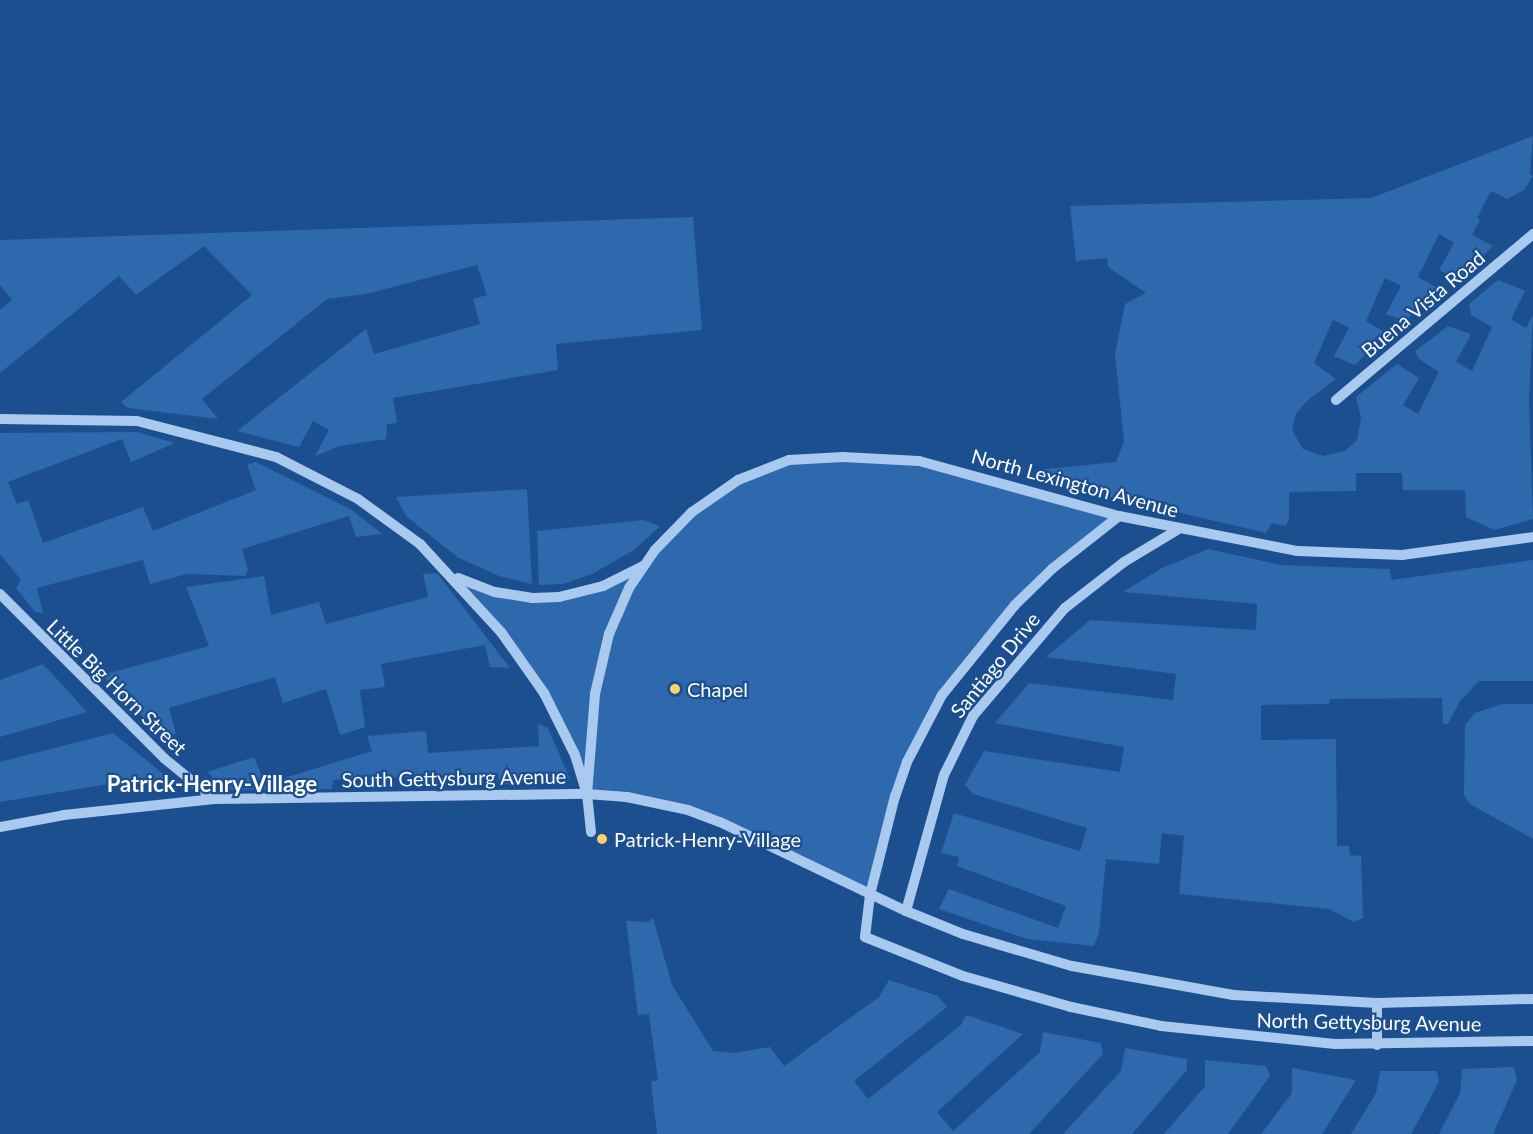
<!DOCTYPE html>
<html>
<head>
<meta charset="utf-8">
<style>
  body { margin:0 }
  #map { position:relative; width:1533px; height:1134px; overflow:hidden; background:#1b4f8f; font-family:Lato,sans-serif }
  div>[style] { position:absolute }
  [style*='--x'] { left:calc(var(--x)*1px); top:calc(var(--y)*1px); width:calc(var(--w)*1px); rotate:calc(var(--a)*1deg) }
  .green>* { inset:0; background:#2e69ad }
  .minor>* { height:10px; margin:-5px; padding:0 5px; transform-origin:5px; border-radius:5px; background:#a9c9ee }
  .dots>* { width:16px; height:16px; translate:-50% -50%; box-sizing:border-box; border:3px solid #1b4f8f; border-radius:50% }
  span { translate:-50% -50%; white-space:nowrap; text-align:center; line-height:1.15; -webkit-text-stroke:4.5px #1b4f8f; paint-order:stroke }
  .street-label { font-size:20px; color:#fff }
  .poi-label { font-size:20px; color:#fff }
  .left { translate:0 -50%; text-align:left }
  .quarter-label { font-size:22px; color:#fff; font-weight:700 }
</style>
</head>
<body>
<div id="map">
  <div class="green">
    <i style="clip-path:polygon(1533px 136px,1530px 174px,1533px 176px,1524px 190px,1507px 199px,1491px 191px,1477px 218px,1480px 220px,1472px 235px,1493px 246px,1459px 280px,1439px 270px,1454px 243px,1439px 234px,1418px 277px,1439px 289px,1406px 321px,1386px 314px,1401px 286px,1385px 278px,1366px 321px,1386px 333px,1355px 365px,1334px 356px,1349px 328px,1333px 320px,1314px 363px,1336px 379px,1307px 401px,1296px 414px,1292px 430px,1303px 449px,1323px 456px,1345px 451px,1357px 440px,1361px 418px,1356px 397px,1397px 364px,1419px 378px,1403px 405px,1418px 414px,1439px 372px,1419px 359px,1415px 351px,1448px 326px,1471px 334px,1456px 362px,1472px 371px,1492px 327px,1471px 315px,1469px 304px,1498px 280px,1525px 291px,1511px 319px,1526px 328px,1533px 315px,1529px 400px,1533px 519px,1494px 530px,1466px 517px,1465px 490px,1403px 490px,1402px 473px,1356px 473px,1356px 491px,1289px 492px,1289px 519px,1286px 526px,1272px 523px,1266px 533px,1035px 479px,1037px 470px,1116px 462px,1124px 441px,1115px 354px,1125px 304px,1146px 293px,1108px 267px,1107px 258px,1076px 261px,1070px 206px,1371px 198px)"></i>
    <i style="clip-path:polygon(693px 217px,702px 330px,556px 344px,558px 370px,393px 398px,397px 423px,387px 424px,386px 439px,340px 446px,315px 456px,329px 430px,313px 421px,299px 447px,237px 431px,366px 329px,374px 354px,480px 324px,473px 299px,487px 295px,477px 265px,366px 294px,327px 299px,202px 399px,218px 419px,128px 408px,121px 402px,252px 295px,204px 246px,136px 295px,119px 276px,0 373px,0 310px,12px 300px,0 285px,0 240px)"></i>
    <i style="clip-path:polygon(137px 432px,175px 443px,131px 462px,122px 439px,8px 482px,17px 504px,28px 500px,43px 543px,143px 507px,153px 531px,256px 490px,247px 465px,256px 462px,352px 510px,382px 534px,356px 537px,349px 516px,242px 549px,248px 570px,245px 576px,187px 574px,150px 584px,143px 560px,37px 588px,43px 613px,35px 612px,16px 588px,21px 580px,0 554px,0 433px)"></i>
    <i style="clip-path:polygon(885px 458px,1119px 516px,1052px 569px,961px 668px,906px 766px,870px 895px,720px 822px,587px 794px,544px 693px,454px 577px,533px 598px,625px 576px,714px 496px,789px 460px)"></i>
    <i style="clip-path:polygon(527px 489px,532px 584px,499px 576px,457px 557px,406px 516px,396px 497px)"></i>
    <i style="clip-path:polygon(643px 520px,660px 526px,634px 550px,592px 574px,563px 584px,539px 585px,537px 531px)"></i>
    <i style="clip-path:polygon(1208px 549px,1281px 565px,1389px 569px,1392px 580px,1533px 560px,1533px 681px,1479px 681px,1460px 701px,1448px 724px,1443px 724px,1442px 698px,1330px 699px,1329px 704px,1261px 705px,1261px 740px,1336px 739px,1337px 846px,1349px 846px,1350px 855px,1361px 856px,1363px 918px,1354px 922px,1329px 909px,1179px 894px,1184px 836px,1162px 833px,1159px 864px,1106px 859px,1099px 933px,1094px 946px,1027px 939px,939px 909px,949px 889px,1058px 928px,1066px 906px,957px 866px,959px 857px,941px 853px,954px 813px,1080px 851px,1087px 828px,973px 794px,965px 785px,984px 751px,1120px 772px,1124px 747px,995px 723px,1029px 683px,1173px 700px,1176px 674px,1046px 657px,1090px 620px,1256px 630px,1257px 604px,1123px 592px,1162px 568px)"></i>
    <i style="clip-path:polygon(437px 573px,510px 668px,490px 667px,485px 645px,381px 664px,385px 687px,360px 690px,365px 727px,340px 735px,326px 689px,283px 703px,275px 677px,169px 708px,176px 734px,162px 737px,102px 675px,209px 646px,186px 587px,264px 576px,271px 615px,319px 602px,326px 624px,428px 597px,423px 574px)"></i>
    <i style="clip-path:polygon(43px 664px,87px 712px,0 737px,0 680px)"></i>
    <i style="clip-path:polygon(1503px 704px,1533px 704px,1533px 839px,1470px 804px,1464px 795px,1465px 725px,1475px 713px)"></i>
    <i style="clip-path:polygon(538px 724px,548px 728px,570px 779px,499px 785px,498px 773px,333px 780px,332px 789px,225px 790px,207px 772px,254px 757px,265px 784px,372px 751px,367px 736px,426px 731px,428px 753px,539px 746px)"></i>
    <i style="clip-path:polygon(113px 733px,171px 780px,103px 785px,0 802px,0 762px)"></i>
    <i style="clip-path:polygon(653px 918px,672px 985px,713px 1051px,733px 1053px,770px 1047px,784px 1066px,879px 997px,889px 980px,938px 996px,947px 1007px,854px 1081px,868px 1099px,961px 1025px,966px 1015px,1023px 1034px,937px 1112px,953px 1131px,1040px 1052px,1043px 1032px,1101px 1043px,1103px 1054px,1029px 1134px,657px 1134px,651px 1082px,658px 1080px,649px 1014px,638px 1015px,626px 921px,648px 922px)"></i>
    <i style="clip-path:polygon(1125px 1048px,1187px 1059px,1187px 1070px,1132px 1134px,1063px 1134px,1121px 1071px)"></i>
    <i style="clip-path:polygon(1205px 1060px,1266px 1066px,1270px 1076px,1228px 1134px,1164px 1134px,1205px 1086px)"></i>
    <i style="clip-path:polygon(1514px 1067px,1517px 1080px,1493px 1134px,1439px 1134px,1460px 1093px,1462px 1069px)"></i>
    <i style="clip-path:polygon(1292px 1068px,1356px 1080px,1322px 1134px,1261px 1134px,1292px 1093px)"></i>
    <i style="clip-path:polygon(1380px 1071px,1437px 1071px,1439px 1082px,1411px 1134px,1351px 1134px,1376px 1093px)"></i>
  </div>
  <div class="minor">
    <i style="--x:1336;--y:400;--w:258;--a:-40.1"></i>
    <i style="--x:0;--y:419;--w:137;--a:0.8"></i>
    <i style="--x:137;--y:421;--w:144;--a:14.5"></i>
    <i style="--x:276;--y:457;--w:92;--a:27.1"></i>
    <i style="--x:358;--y:499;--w:77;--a:36"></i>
    <i style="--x:420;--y:544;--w:120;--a:47.4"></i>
    <i style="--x:501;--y:632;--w:75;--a:54.8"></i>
    <i style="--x:544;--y:693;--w:69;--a:63.4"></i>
    <i style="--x:575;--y:755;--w:34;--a:73"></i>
    <i style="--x:1119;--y:516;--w:85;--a:141.7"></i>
    <i style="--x:1052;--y:569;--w:52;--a:135.8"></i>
    <i style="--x:1015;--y:605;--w:116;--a:129"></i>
    <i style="--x:942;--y:695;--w:76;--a:117.6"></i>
    <i style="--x:907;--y:762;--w:36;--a:109"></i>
    <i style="--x:895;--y:796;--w:102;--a:104.2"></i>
    <i style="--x:870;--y:895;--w:42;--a:96.8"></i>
    <i style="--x:865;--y:937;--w:105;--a:21.7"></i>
    <i style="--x:963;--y:976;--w:112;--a:16"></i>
    <i style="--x:1071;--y:1007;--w:92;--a:11.9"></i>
    <i style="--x:1161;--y:1026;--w:175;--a:5.9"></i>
    <i style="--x:1335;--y:1044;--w:198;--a:-0.9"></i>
    <i style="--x:458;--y:578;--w:40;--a:21"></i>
    <i style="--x:495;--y:592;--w:38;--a:9"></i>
    <i style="--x:533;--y:598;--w:26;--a:-2"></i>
    <i style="--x:559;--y:597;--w:45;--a:-14"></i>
    <i style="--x:603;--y:586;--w:45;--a:-26.6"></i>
    <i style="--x:0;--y:594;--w:233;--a:45"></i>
    <i style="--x:165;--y:759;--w:63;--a:39.2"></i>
    <i style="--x:0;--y:827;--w:65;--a:-10.6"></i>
    <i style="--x:64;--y:815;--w:151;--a:-6.1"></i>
    <i style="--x:214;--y:799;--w:373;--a:-0.8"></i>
    <i style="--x:587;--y:794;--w:40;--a:4.3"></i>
    <i style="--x:627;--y:797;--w:62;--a:12"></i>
    <i style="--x:688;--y:810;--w:34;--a:21"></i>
    <i style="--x:720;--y:822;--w:206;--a:25.6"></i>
    <i style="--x:906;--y:911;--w:61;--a:22"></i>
    <i style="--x:963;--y:934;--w:114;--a:16.4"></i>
    <i style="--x:1072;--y:966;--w:164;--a:10.2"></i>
    <i style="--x:1233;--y:995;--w:144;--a:3.2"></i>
    <i style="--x:1377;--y:1003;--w:156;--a:-1.5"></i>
    <i style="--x:591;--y:832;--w:38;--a:-96"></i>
    <i style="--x:587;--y:794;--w:100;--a:-85.4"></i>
    <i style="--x:595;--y:694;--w:62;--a:-76.9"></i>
    <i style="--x:609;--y:634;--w:50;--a:-66.5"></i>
    <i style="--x:629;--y:588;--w:46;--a:-55.6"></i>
    <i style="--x:655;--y:550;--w:53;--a:-45.8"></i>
    <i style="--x:692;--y:512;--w:56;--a:-34.8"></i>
    <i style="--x:738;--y:480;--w:55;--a:-21.4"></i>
    <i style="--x:789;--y:460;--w:54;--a:-3.2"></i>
    <i style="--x:843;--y:457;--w:76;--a:3"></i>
    <i style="--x:919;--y:461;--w:207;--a:15.4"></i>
    <i style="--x:1119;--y:516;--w:182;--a:11.1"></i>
    <i style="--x:1298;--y:551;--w:104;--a:2.2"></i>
    <i style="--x:1402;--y:555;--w:132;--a:-7.8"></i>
    <i style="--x:906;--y:911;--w:141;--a:-74.4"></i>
    <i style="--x:944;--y:775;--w:66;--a:-63.8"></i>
    <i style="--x:973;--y:716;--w:142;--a:-49.6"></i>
    <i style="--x:1065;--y:608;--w:75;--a:-37.9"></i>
    <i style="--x:1124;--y:562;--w:62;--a:-31.1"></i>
    <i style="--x:1377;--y:1003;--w:42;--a:90"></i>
  </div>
  <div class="dots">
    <i style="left:675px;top:689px;background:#ffd166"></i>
    <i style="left:602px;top:839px;background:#ffd166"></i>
  </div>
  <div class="street-label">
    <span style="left:1423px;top:304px;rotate:-40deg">Buena Vista Road</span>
    <span style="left:1075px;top:483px;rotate:15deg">North Lexington Avenue</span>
    <span style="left:995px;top:665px;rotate:-51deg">Santiago Drive</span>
    <span style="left:117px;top:687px;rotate:44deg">Little Big Horn Street</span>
    <span style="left:454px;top:778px;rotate:-1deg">South Gettysburg Avenue</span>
    <span style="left:1369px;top:1022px;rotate:1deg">North Gettysburg Avenue</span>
  </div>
  <div class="poi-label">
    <span class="left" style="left:687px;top:689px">Chapel</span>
    <span class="left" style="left:614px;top:839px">Patrick-Henry-Village</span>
  </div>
  <div class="quarter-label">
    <span style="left:212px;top:784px">Patrick-Henry-Village</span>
  </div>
</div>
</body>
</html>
